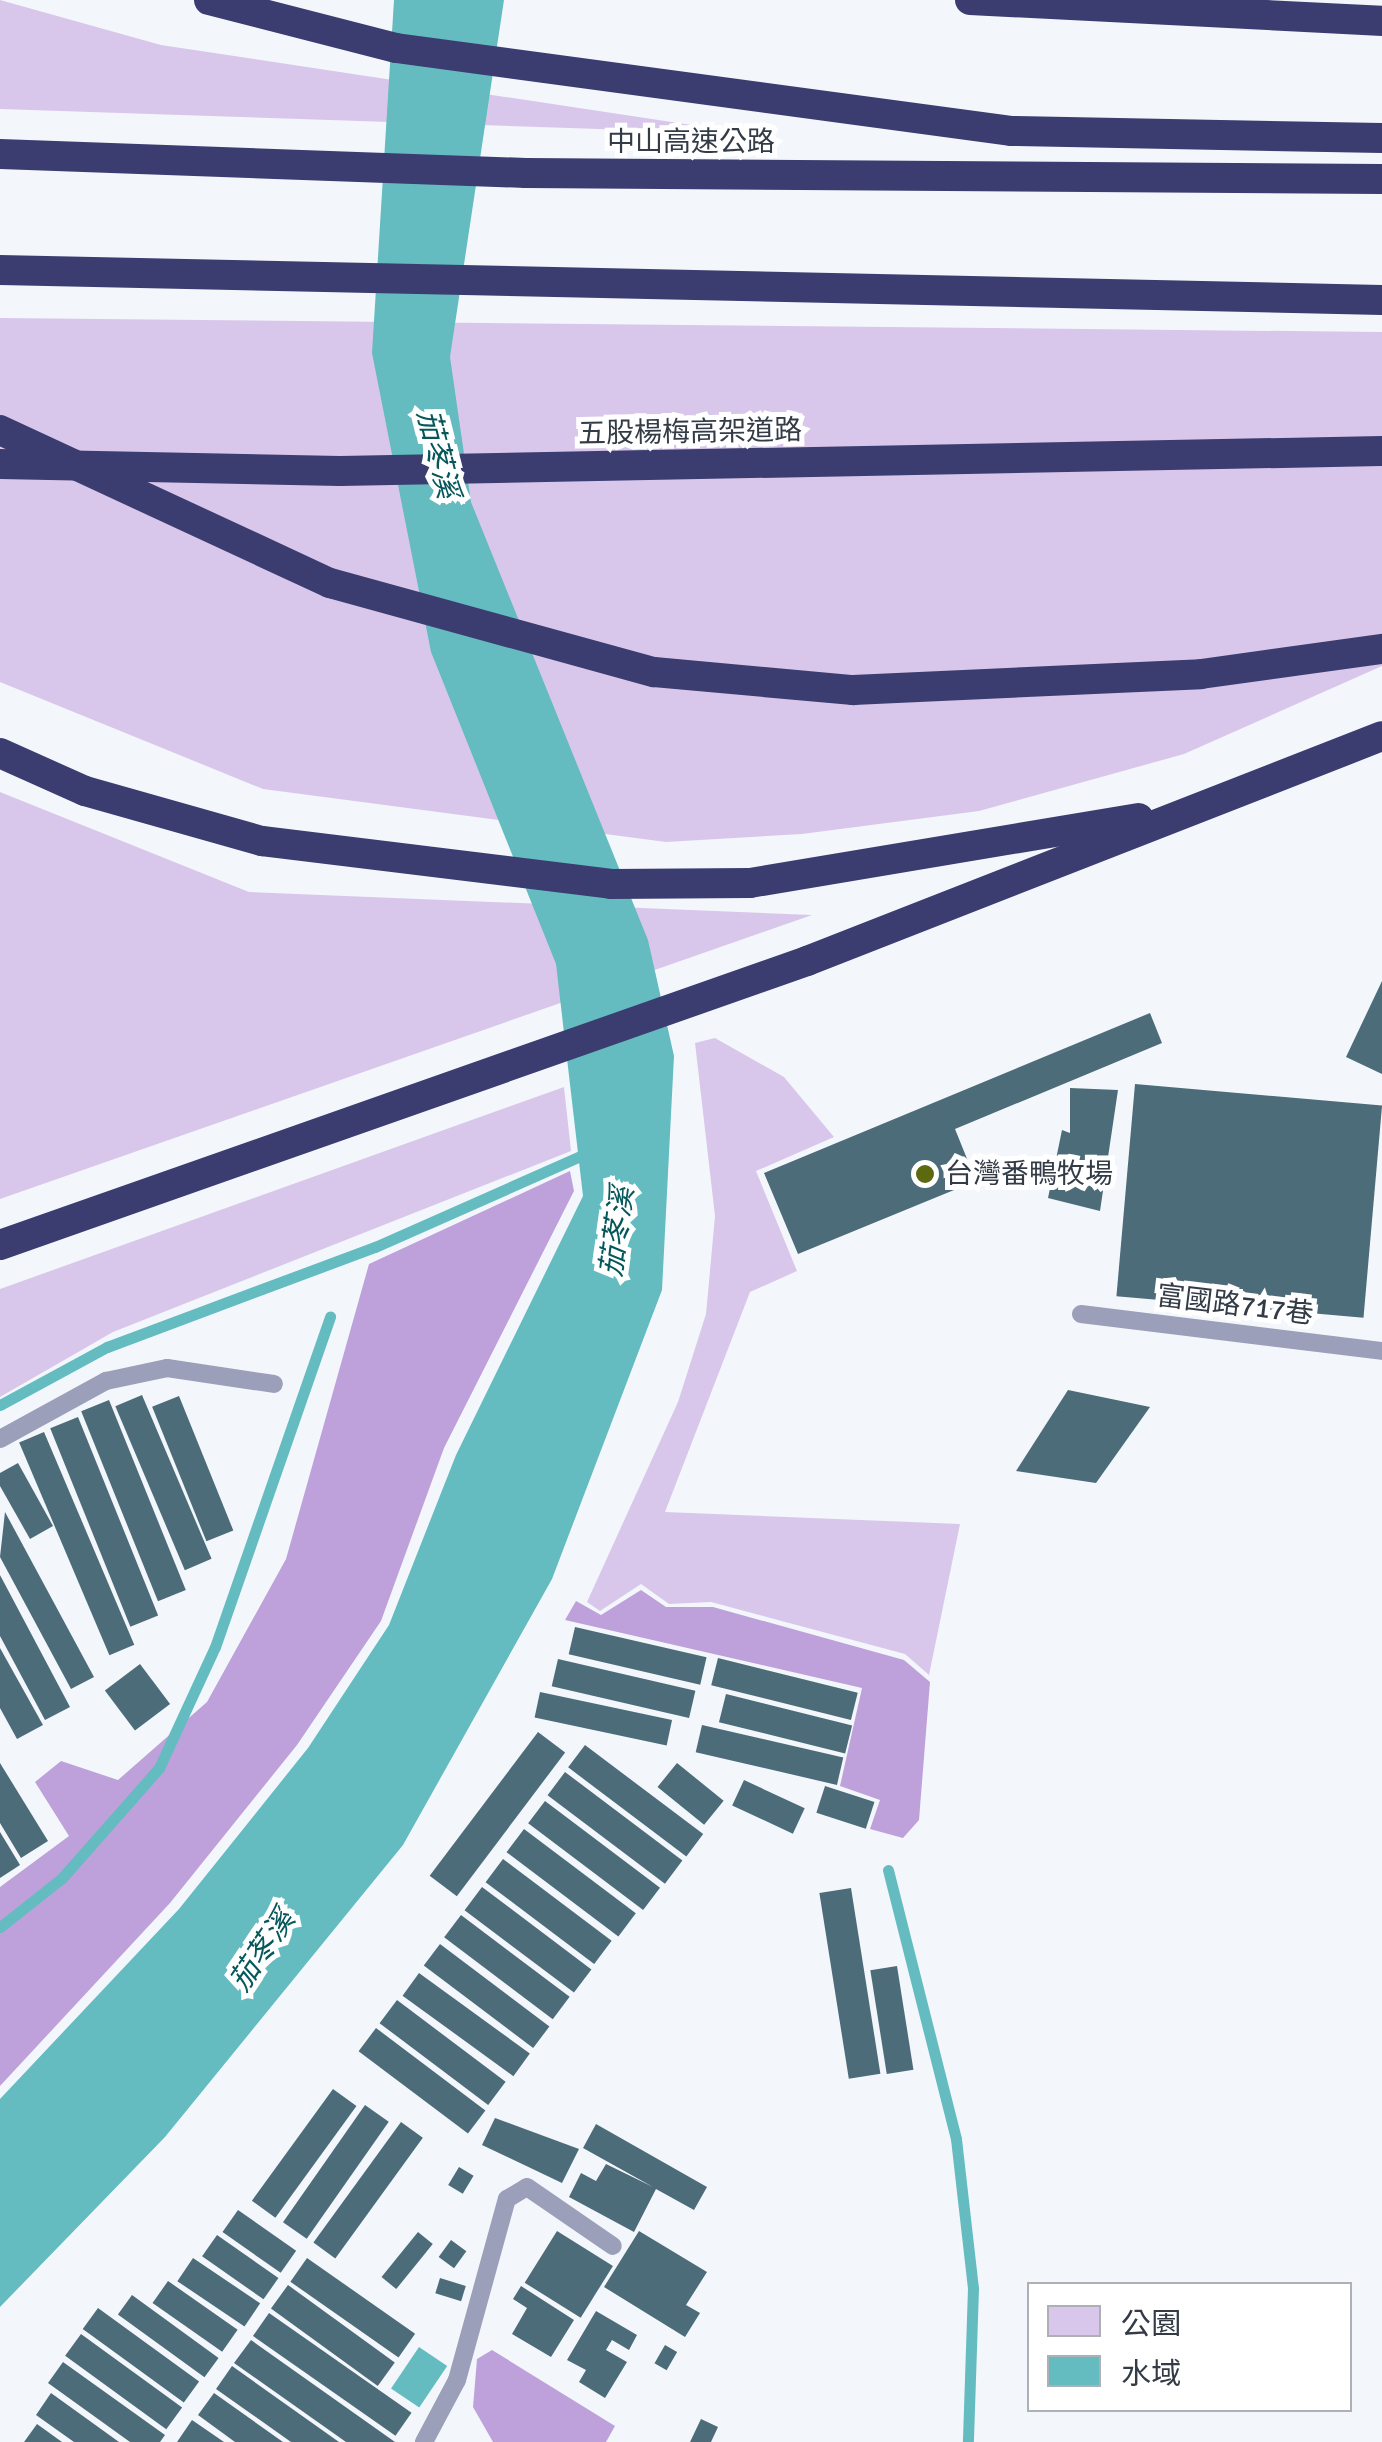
<!DOCTYPE html>
<html>
<head>
<meta charset="utf-8">
<style>
  body { margin:0 }
  #map { position:relative; width:1382px; height:2442px; overflow:hidden; background:#f3f7fc; font-family:Signika,"Noto Sans TC",sans-serif }
  div>[style] { position:absolute }
  [style*='--x'] { left:calc(var(--x)*1px); top:calc(var(--y)*1px); width:calc(var(--w)*1px); rotate:calc(var(--a)*1deg) }
  .green>* { inset:0; background:#d9c7eb }
  .forest>* { inset:0; background:#bea1da }
  .water>* { inset:0; background:#64bcc0; transform-origin:0 0 }
  .stream>* { height:11px; margin:-5.5px; padding:0 5.5px; transform-origin:5.5px; border-radius:5.5px; background:#64bcc0 }
  .building>* { inset:0; background:#4c6c79; transform-origin:0 0 }
  .service>* { height:18px; margin:-9px; padding:0 9px; transform-origin:9px; border-radius:9px; background:#9c9fb9 }
  .motorway>* { height:30px; margin:-15px; padding:0 15px; transform-origin:15px; border-radius:15px; background:#3b3d70 }
  .dots>* { width:28px; height:28px; translate:-50% -50%; box-sizing:border-box; border:5px solid #fff; border-radius:50% }
  span { translate:-50% -50%; white-space:nowrap; text-align:center; line-height:1.15; -webkit-text-stroke:10px #fff; paint-order:stroke }
  .street-label { font-size:28px; color:#333c46 }
  .poi-label { font-size:28px; color:#333c46 }
  .left { translate:0 -50%; text-align:left }
  .water-label { font-size:30px; color:#05575a; font-style:italic }
  .legend { position:absolute; left:1027px; top:2282px; width:325px; height:130px; box-sizing:border-box; background:#fff; border:2px solid #adb1b5; margin:0; padding:12px 18px; list-style:none; font-size:30px; color:#333c46 }
  .legend li { display:flex; align-items:center; gap:20px; height:50px }
  .legend b { width:50px; border:2px solid #adb1b5 }
</style>
</head>
<body>
<div id="map">
  <div class="green">
    <i style="clip-path:polygon(0 0,161px 45px,751px 134px,0 109px)"></i>
    <i style="clip-path:polygon(0 318px,1382px 332px,1382px 666px,1184px 754px,979px 811px,802px 834px,666px 842px,263px 789px,0 682px)"></i>
    <i style="clip-path:polygon(0 792px,249px 892px,812px 915px,0 1199px)"></i>
    <i style="clip-path:polygon(715px 1038px,784px 1077px,834px 1137px,756px 1171px,797px 1271px,750px 1292px,665px 1512px,960px 1524px,929px 1675px,905px 1654px,711px 1602px,669px 1604px,641px 1584px,600px 1611px,587px 1602px,678px 1402px,706px 1314px,715px 1216px,695px 1043px)"></i>
    <i style="clip-path:polygon(564px 1087px,571px 1151px,113px 1332px,0 1397px,0 1289px)"></i>
  </div>
  <div class="forest">
    <i style="clip-path:polygon(570px 1171px,574px 1191px,444px 1448px,381px 1621px,297px 1745px,170px 1903px,0 2086px,0 1887px,69px 1836px,35px 1782px,61px 1761px,118px 1780px,207px 1702px,286px 1559px,369px 1264px)"></i>
    <i style="clip-path:polygon(641px 1590px,666px 1607px,713px 1607px,904px 1660px,930px 1682px,919px 1820px,903px 1838px,870px 1829px,880px 1800px,840px 1786px,862px 1688px,565px 1620px,576px 1601px,601px 1615px)"></i>
    <i style="clip-path:polygon(492px 2350px,615px 2426px,606px 2442px,493px 2442px,473px 2407px,477px 2359px)"></i>
  </div>
  <div class="water">
    <i style="clip-path:polygon(394px 0,504px 0,450px 357px,471px 502px,648px 940px,674px 1056px,662px 1290px,552px 1579px,403px 1845px,165px 2137px,0 2307px,0 2099px,179px 1909px,308px 1748px,389px 1625px,456px 1455px,583px 1196px,556px 964px,431px 652px,372px 353px)"></i>
    <i style="left:419px;top:2347px;width:34px;height:50px;rotate:34deg"></i>
  </div>
  <div class="stream">
    <i style="--x:0;--y:1405;--w:122;--a:-28.5"></i>
    <i style="--x:107;--y:1347;--w:286;--a:-20.5"></i>
    <i style="--x:375;--y:1247;--w:224;--a:-23.9"></i>
    <i style="--x:888;--y:1870;--w:277;--a:75.8"></i>
    <i style="--x:956;--y:2139;--w:150;--a:83.5"></i>
    <i style="--x:973;--y:2288;--w:154;--a:91.9"></i>
    <i style="--x:0;--y:1927;--w:79;--a:-38.3"></i>
    <i style="--x:62;--y:1878;--w:147;--a:-48.6"></i>
    <i style="--x:159;--y:1768;--w:133;--a:-65.2"></i>
    <i style="--x:215;--y:1647;--w:350;--a:-70.8"></i>
  </div>
  <div class="building">
    <i style="clip-path:polygon(1382px 981px,1382px 1074px,1346px 1057px)"></i>
    <i style="clip-path:polygon(1150px 1013px,1162px 1043px,955px 1129px,976px 1181px,798px 1254px,764px 1173px)"></i>
    <i style="left:1135px;top:1084px;width:248px;height:213px;rotate:5deg"></i>
    <i style="clip-path:polygon(1070px 1088px,1118px 1090px,1100px 1211px,1048px 1198px,1062px 1130px,1070px 1133px)"></i>
    <i style="clip-path:polygon(1068px 1390px,1150px 1407px,1096px 1483px,1016px 1471px)"></i>
    <i style="left:142px;top:1395px;width:178px;height:29px;rotate:67deg"></i>
    <i style="left:179px;top:1396px;width:145px;height:29px;rotate:68deg"></i>
    <i style="left:109px;top:1400px;width:205px;height:30px;rotate:68deg"></i>
    <i style="left:78px;top:1417px;width:214px;height:30px;rotate:68deg"></i>
    <i style="left:44px;top:1432px;width:231px;height:27px;rotate:67deg"></i>
    <i style="clip-path:polygon(18px 1463px,53px 1526px,30px 1539px,0 1486px,0 1473px)"></i>
    <i style="clip-path:polygon(5px 1512px,94px 1677px,71px 1689px,0 1557px)"></i>
    <i style="clip-path:polygon(0 1575px,70px 1707px,45px 1720px,0 1636px)"></i>
    <i style="left:575px;top:1627px;width:135px;height:28px;rotate:13deg"></i>
    <i style="clip-path:polygon(0 1648px,43px 1725px,17px 1739px,0 1708px)"></i>
    <i style="left:718px;top:1658px;width:144px;height:28px;rotate:14deg"></i>
    <i style="left:558px;top:1659px;width:141px;height:28px;rotate:13deg"></i>
    <i style="left:140px;top:1664px;width:50px;height:44px;rotate:53deg"></i>
    <i style="left:540px;top:1692px;width:135px;height:26px;rotate:12deg"></i>
    <i style="left:726px;top:1694px;width:130px;height:29px;rotate:14deg"></i>
    <i style="left:702px;top:1725px;width:145px;height:28px;rotate:13deg"></i>
    <i style="left:538px;top:1732px;width:34px;height:180px;rotate:37deg"></i>
    <i style="left:585px;top:1745px;width:148px;height:28px;rotate:37deg"></i>
    <i style="clip-path:polygon(0 1763px,48px 1841px,21px 1858px,0 1823px)"></i>
    <i style="left:677px;top:1763px;width:60px;height:31px;rotate:39deg"></i>
    <i style="left:565px;top:1772px;width:147px;height:29px;rotate:37deg"></i>
    <i style="left:744px;top:1780px;width:67px;height:28px;rotate:25deg"></i>
    <i style="left:825px;top:1786px;width:52px;height:28px;rotate:18deg"></i>
    <i style="left:545px;top:1801px;width:144px;height:28px;rotate:37deg"></i>
    <i style="left:524px;top:1829px;width:140px;height:29px;rotate:37deg"></i>
    <i style="clip-path:polygon(0 1832px,20px 1865px,0 1878px)"></i>
    <i style="left:503px;top:1859px;width:136px;height:29px;rotate:37deg"></i>
    <i style="left:482px;top:1887px;width:137px;height:29px;rotate:37deg"></i>
    <i style="left:851px;top:1888px;width:188px;height:32px;rotate:81deg"></i>
    <i style="left:461px;top:1915px;width:136px;height:28px;rotate:37deg"></i>
    <i style="left:440px;top:1944px;width:137px;height:27px;rotate:37deg"></i>
    <i style="left:897px;top:1966px;width:105px;height:27px;rotate:81deg"></i>
    <i style="left:419px;top:1973px;width:137px;height:28px;rotate:36deg"></i>
    <i style="left:397px;top:2000px;width:136px;height:29px;rotate:37deg"></i>
    <i style="left:376px;top:2028px;width:137px;height:29px;rotate:37deg"></i>
    <i style="left:333px;top:2089px;width:29px;height:138px;rotate:36deg"></i>
    <i style="left:365px;top:2105px;width:29px;height:143px;rotate:35deg"></i>
    <i style="clip-path:polygon(495px 2118px,579px 2149px,562px 2183px,482px 2145px)"></i>
    <i style="left:401px;top:2122px;width:27px;height:149px;rotate:36deg"></i>
    <i style="clip-path:polygon(596px 2124px,707px 2187px,694px 2210px,656px 2189px,634px 2232px,569px 2197px,581px 2173px,596px 2181px,606px 2164px,653px 2187px,583px 2148px)"></i>
    <i style="left:459px;top:2167px;width:17px;height:21px;rotate:31deg"></i>
    <i style="left:238px;top:2210px;width:71px;height:27px;rotate:35deg"></i>
    <i style="left:557px;top:2231px;width:66px;height:61px;rotate:32deg"></i>
    <i style="clip-path:polygon(639px 2231px,707px 2272px,686px 2305px,700px 2313px,685px 2337px,604px 2287px)"></i>
    <i style="left:418px;top:2232px;width:19px;height:58px;rotate:39deg"></i>
    <i style="left:217px;top:2235px;width:75px;height:26px;rotate:35deg"></i>
    <i style="left:451px;top:2240px;width:19px;height:21px;rotate:36deg"></i>
    <i style="left:193px;top:2258px;width:81px;height:28px;rotate:34deg"></i>
    <i style="left:307px;top:2258px;width:132px;height:29px;rotate:35deg"></i>
    <i style="left:440px;top:2278px;width:27px;height:16px;rotate:17deg"></i>
    <i style="left:168px;top:2281px;width:85px;height:27px;rotate:35deg"></i>
    <i style="left:288px;top:2285px;width:132px;height:29px;rotate:36deg"></i>
    <i style="clip-path:polygon(521px 2286px,574px 2320px,551px 2357px,512px 2334px,527px 2308px,513px 2299px)"></i>
    <i style="left:132px;top:2295px;width:107px;height:24px;rotate:36deg"></i>
    <i style="left:98px;top:2308px;width:125px;height:26px;rotate:36deg"></i>
    <i style="clip-path:polygon(596px 2311px,637px 2335px,629px 2350px,612px 2340px,606px 2350px,627px 2362px,605px 2398px,579px 2382px,586px 2370px,567px 2360px)"></i>
    <i style="left:269px;top:2313px;width:174px;height:28px;rotate:35deg"></i>
    <i style="left:81px;top:2334px;width:125px;height:27px;rotate:36deg"></i>
    <i style="clip-path:polygon(251px 2340px,395px 2442px,346px 2442px,234px 2363px)"></i>
    <i style="left:665px;top:2345px;width:14px;height:21px;rotate:30deg"></i>
    <i style="clip-path:polygon(63px 2362px,165px 2435px,160px 2442px,130px 2442px,48px 2383px)"></i>
    <i style="clip-path:polygon(232px 2366px,339px 2442px,291px 2442px,216px 2389px)"></i>
    <i style="clip-path:polygon(51px 2393px,119px 2442px,74px 2442px,36px 2415px)"></i>
    <i style="clip-path:polygon(214px 2393px,283px 2442px,235px 2442px,198px 2415px)"></i>
    <i style="clip-path:polygon(701px 2419px,718px 2427px,711px 2442px,690px 2442px)"></i>
    <i style="clip-path:polygon(192px 2420px,224px 2442px,177px 2442px)"></i>
    <i style="clip-path:polygon(37px 2424px,62px 2442px,24px 2442px)"></i>
  </div>
  <div class="service">
    <i style="--x:1081;--y:1314;--w:303;--a:7"></i>
    <i style="--x:0;--y:1439;--w:121;--a:-28.7"></i>
    <i style="--x:106;--y:1381;--w:62;--a:-12"></i>
    <i style="--x:167;--y:1368;--w:108;--a:8.5"></i>
    <i style="--x:424;--y:2442;--w:70;--a:-62"></i>
    <i style="--x:457;--y:2380;--w:188;--a:-74.6"></i>
    <i style="--x:507;--y:2199;--w:23;--a:-31"></i>
    <i style="--x:527;--y:2187;--w:104;--a:34.5"></i>
  </div>
  <div class="motorway">
    <i style="--x:209;--y:0;--w:193;--a:14.4"></i>
    <i style="--x:396;--y:48;--w:622;--a:7.67"></i>
    <i style="--x:1012;--y:131;--w:370;--a:1.1"></i>
    <i style="--x:970;--y:0;--w:413;--a:2.9"></i>
    <i style="--x:0;--y:154;--w:526;--a:2.07"></i>
    <i style="--x:526;--y:173;--w:856;--a:0.4"></i>
    <i style="--x:0;--y:270;--w:1382;--a:1.24"></i>
    <i style="--x:0;--y:430;--w:364;--a:24.9"></i>
    <i style="--x:330;--y:583;--w:336;--a:15.4"></i>
    <i style="--x:654;--y:672;--w:200;--a:5.2"></i>
    <i style="--x:853;--y:690;--w:348;--a:-2.6"></i>
    <i style="--x:1201;--y:674;--w:183;--a:-7.9"></i>
    <i style="--x:0;--y:464;--w:340;--a:1.2"></i>
    <i style="--x:340;--y:471;--w:1042;--a:-1.1"></i>
    <i style="--x:0;--y:753;--w:93;--a:24.1"></i>
    <i style="--x:85;--y:791;--w:184;--a:15.8"></i>
    <i style="--x:262;--y:841;--w:352;--a:7"></i>
    <i style="--x:611;--y:884;--w:139;--a:-0.4"></i>
    <i style="--x:750;--y:883;--w:394;--a:-9.5"></i>
    <i style="--x:0;--y:1245;--w:856;--a:-19.39"></i>
    <i style="--x:807;--y:961;--w:617;--a:-21.37"></i>
  </div>
  <div class="dots">
    <i style="left:925px;top:1174px;background:#5d690f"></i>
  </div>
  <div class="street-label">
    <span style="left:691px;top:142px">中山高速公路</span>
    <span style="left:690px;top:432px;rotate:-1deg">五股楊梅高架道路</span>
    <span style="left:1235px;top:1305px;rotate:7deg">富國路717巷</span>
  </div>
  <div class="poi-label">
    <span class="left" style="left:945px;top:1174px">台灣番鴨牧場</span>
  </div>
  <div class="water-label">
    <span style="left:437px;top:454px;rotate:76deg">茄苳溪</span>
    <span style="left:618px;top:1232px;rotate:-82deg">茄苳溪</span>
    <span style="left:263px;top:1951px;rotate:-56deg">茄苳溪</span>
  </div>
  <ul class="legend">
  <li><b style="height:28px;background:#d9c7eb"></b>公園</li>
  <li><b style="height:28px;background:#64bcc0"></b>水域</li>
  </ul>
</div>
</body>
</html>
